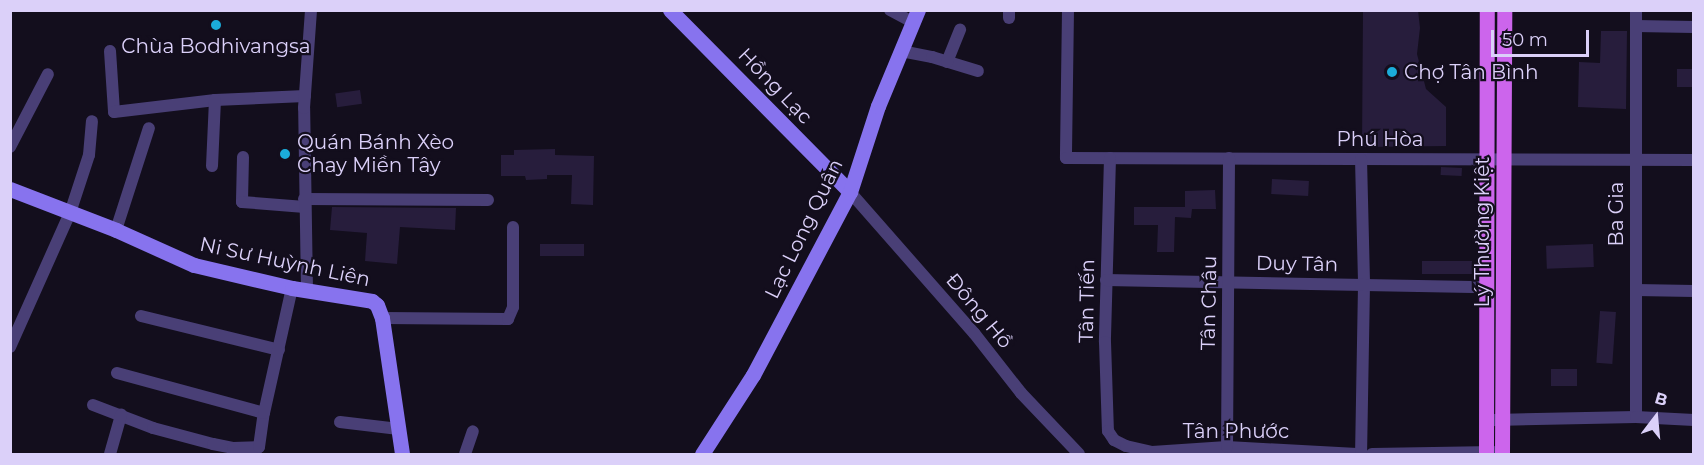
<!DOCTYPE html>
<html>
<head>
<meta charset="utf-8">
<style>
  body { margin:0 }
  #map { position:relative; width:1704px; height:465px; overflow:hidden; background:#130e1d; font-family:Montserrat,sans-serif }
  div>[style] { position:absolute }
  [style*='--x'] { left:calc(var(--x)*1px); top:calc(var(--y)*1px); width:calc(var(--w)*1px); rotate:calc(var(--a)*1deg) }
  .building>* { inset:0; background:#271d3c; transform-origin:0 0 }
  .street>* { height:12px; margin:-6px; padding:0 6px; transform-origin:6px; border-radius:6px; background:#493f76 }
  .secondary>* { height:15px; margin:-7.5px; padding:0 7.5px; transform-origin:7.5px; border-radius:7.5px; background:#8773ee }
  .primary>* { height:15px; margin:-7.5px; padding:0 7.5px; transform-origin:7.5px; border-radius:7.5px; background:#cc65ec }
  .dots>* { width:16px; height:16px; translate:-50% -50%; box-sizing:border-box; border:3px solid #130e1d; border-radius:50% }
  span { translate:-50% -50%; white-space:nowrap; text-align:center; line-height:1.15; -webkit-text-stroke:4.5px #130e1d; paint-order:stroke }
  .poi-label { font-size:20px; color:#dbd0f9 }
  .left { translate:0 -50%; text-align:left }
  .street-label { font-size:20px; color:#dbd0f9 }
  .frame { position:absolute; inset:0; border:12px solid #dbd0f9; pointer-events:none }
  .north { position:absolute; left:1626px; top:387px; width:60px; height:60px; -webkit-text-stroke:4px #130e1d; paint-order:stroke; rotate:16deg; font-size:16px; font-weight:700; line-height:24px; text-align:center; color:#dbd0f9 }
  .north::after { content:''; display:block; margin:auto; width:21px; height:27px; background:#dbd0f9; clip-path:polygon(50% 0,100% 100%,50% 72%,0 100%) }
  .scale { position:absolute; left:1491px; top:30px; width:98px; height:27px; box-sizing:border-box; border:3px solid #dbd0f9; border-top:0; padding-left:8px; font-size:18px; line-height:21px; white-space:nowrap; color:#dbd0f9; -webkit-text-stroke:4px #130e1d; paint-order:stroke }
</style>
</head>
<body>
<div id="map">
  <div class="building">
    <i style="clip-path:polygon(1363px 10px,1418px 10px,1420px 28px,1417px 54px,1426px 89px,1446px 107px,1446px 146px,1362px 147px)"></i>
    <i style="clip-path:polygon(1601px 31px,1627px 31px,1626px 109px,1578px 107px,1579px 62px,1600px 63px)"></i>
    <i style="left:1677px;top:69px;width:17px;height:18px"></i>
    <i style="left:360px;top:90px;width:14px;height:25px;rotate:82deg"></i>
    <i style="clip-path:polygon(555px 149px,555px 155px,594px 156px,593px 205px,571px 204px,572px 175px,547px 175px,547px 179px,526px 180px,525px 176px,501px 176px,501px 155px,514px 155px,514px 150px)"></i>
    <i style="left:1441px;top:167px;width:21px;height:8px;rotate:3deg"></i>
    <i style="left:1272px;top:179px;width:37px;height:15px;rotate:3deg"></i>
    <i style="clip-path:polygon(1215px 190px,1216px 209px,1192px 209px,1191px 218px,1175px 217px,1174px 252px,1157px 252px,1158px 225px,1134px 225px,1134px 207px,1185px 207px,1185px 191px)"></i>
    <i style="clip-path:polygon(332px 207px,456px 208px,455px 230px,400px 227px,397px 264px,365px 261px,367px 233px,330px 230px)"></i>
    <i style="left:540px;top:244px;width:44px;height:12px"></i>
    <i style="left:1593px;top:244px;width:23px;height:47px;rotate:88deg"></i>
    <i style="left:1422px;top:261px;width:50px;height:13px"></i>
    <i style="left:1600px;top:311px;width:16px;height:52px;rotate:4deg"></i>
    <i style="left:1551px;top:369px;width:26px;height:17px"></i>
  </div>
  <div class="street">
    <i style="--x:890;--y:10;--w:26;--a:28"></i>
    <i style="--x:1068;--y:10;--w:148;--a:90.8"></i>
    <i style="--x:1066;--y:158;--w:628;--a:0.18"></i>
    <i style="--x:1009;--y:18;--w:8;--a:-90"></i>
    <i style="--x:1636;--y:26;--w:58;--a:1"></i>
    <i style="--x:110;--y:51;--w:61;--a:86.2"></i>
    <i style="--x:114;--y:112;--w:102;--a:-6.8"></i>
    <i style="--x:215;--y:100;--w:90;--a:-2.5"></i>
    <i style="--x:901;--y:51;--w:32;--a:11"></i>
    <i style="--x:932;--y:57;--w:48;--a:16.9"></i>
    <i style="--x:947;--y:62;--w:35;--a:-68"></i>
    <i style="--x:10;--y:147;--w:82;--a:-62.5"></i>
    <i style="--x:243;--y:157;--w:45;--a:91.3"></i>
    <i style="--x:242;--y:202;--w:63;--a:4.5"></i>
    <i style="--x:1110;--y:158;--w:184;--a:91.6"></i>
    <i style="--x:1105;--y:342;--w:89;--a:88.1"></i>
    <i style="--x:1108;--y:431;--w:11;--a:56"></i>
    <i style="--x:1114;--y:440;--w:13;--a:27"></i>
    <i style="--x:1126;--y:446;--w:27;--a:13"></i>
    <i style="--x:1152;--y:452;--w:75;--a:-3.8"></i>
    <i style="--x:1227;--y:447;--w:130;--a:3.1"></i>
    <i style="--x:1361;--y:159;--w:126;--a:88.6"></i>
    <i style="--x:1364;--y:285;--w:169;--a:91"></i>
    <i style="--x:212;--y:166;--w:66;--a:-87.4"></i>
    <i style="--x:850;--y:192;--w:188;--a:48.7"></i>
    <i style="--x:974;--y:333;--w:76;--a:51.9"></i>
    <i style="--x:1021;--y:393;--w:84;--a:46.4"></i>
    <i style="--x:304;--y:199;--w:184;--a:0.3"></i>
    <i style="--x:116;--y:230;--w:107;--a:-72.1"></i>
    <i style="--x:1106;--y:280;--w:380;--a:1.1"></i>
    <i style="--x:307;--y:290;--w:182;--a:-90.9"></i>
    <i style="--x:304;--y:108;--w:98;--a:-85.9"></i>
    <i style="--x:1636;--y:290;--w:58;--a:1"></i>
    <i style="--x:141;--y:316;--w:142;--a:13.8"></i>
    <i style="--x:382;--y:318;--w:126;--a:0.5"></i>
    <i style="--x:508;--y:319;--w:13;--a:-67"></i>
    <i style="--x:513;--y:307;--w:80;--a:-90"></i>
    <i style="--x:10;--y:347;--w:147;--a:-65.9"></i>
    <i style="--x:70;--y:213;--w:61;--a:-71.9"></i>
    <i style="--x:89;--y:155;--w:34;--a:-85"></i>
    <i style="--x:117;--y:373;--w:152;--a:15.2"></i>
    <i style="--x:93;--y:405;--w:64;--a:21"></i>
    <i style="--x:153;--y:428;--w:62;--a:14.9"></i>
    <i style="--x:213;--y:444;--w:20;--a:11"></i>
    <i style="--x:233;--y:448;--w:26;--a:-2"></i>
    <i style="--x:259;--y:447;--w:34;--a:-82"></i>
    <i style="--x:264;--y:413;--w:128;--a:-77.4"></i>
    <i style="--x:1636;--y:417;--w:407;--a:-90"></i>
    <i style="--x:1494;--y:420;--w:142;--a:-1.2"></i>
    <i style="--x:1636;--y:417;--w:58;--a:3"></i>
    <i style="--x:340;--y:422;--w:59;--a:6.8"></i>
    <i style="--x:1227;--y:447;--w:289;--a:-89.6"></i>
    <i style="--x:110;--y:454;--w:41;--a:-74.2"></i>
    <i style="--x:465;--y:454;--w:24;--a:-71"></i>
    <i style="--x:1372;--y:454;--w:122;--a:-0.9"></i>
  </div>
  <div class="secondary">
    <i style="--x:670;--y:10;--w:256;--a:45.3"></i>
    <i style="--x:10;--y:189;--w:114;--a:21.1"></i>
    <i style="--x:116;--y:230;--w:85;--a:24.2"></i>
    <i style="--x:194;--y:265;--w:101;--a:13.2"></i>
    <i style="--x:292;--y:288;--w:81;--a:9.2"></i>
    <i style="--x:372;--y:301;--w:6;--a:39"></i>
    <i style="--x:377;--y:305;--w:14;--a:69"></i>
    <i style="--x:382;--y:318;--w:137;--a:81.6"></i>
    <i style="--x:702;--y:454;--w:94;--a:-57.2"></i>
    <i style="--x:753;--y:375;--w:207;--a:-62.1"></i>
    <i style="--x:850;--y:192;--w:90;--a:-72"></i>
    <i style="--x:878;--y:106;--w:104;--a:-67.4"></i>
  </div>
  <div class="primary">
    <i style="--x:1486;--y:454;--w:444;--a:-89.9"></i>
    <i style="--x:1502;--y:454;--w:444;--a:-89.7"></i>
  </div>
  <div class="dots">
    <i style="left:216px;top:25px;background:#1bacda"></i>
    <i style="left:1392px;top:72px;background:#1bacda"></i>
    <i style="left:285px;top:154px;background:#1bacda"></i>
  </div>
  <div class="poi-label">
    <span style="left:216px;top:46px">Chùa Bodhivangsa</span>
    <span class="left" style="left:1404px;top:72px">Chợ Tân Bình</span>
    <span class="left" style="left:297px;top:154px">Quán Bánh Xèo<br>Chay Miền Tây</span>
  </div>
  <div class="street-label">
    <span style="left:775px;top:86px;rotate:46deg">Hồng Lạc</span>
    <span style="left:1380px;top:139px">Phú Hòa</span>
    <span style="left:1616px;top:214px;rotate:-90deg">Ba Gia</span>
    <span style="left:804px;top:229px;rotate:-64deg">Lạc Long Quân</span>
    <span style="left:1482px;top:232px;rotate:-90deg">Lý Thường Kiệt</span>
    <span style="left:285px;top:262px;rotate:12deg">Ni Sư Huỳnh Liên</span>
    <span style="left:1297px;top:264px;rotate:1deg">Duy Tân</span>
    <span style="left:1087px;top:301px;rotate:-89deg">Tân Tiến</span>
    <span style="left:1209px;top:303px;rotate:-89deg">Tân Châu</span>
    <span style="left:979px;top:311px;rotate:50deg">Đông Hồ</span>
    <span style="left:1236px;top:431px">Tân Phước</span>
  </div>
  <div class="frame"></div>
  <div class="north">B</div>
  <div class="scale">50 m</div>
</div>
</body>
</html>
